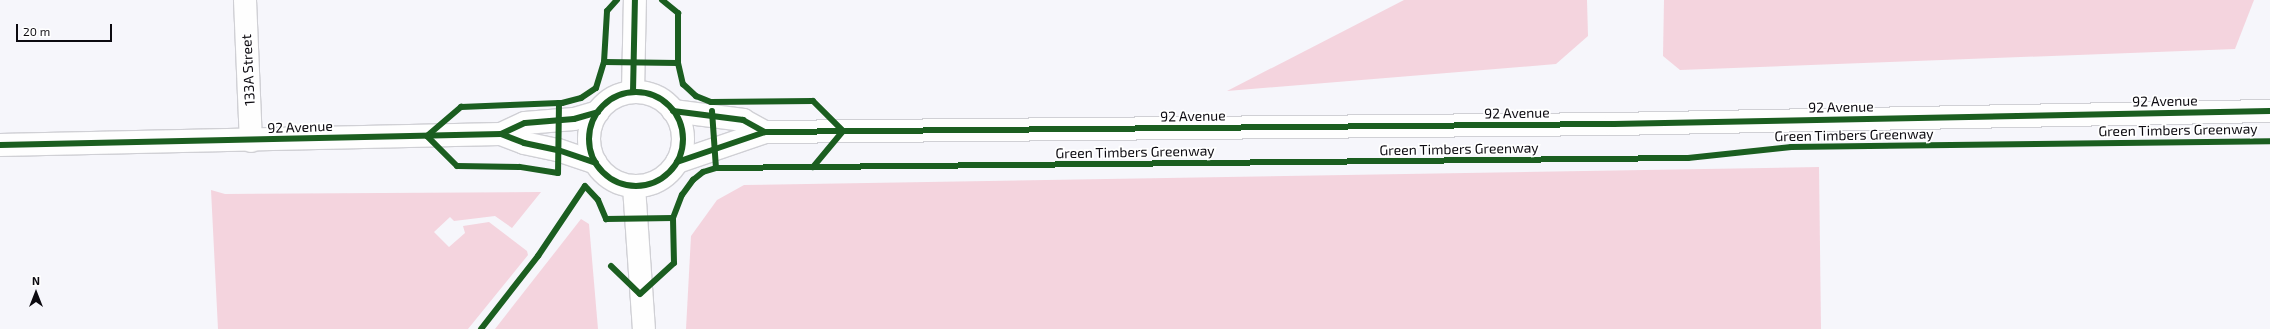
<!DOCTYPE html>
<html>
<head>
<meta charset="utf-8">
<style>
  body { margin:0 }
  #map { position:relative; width:2270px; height:329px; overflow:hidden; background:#f6f6fb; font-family:"Exo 2",sans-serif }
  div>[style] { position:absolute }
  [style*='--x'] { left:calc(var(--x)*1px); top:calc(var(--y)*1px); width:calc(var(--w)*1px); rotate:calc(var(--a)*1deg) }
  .green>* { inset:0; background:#f4d4de }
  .roads { filter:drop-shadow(1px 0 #d0d0d5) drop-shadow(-1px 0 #d0d0d5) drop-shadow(0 1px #d0d0d5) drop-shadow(0 -1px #d0d0d5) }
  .street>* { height:22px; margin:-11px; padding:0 11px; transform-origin:11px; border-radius:11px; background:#fefefe }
  .secondary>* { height:22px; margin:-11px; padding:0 11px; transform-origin:11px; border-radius:11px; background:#fefefe }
  .secondary>.ring { margin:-11px; padding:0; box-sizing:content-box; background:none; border:22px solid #fefefe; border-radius:50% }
  .cycleway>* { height:6px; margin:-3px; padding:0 3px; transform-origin:3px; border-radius:3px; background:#1b5e20 }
  .cycleway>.ring { margin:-3px; padding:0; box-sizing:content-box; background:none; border:6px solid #1b5e20; border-radius:50% }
  span { translate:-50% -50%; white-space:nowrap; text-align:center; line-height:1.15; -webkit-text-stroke:3.5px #fff; paint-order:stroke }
  .street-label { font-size:14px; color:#0c0a10 }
  .north { position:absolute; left:16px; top:273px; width:40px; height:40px; -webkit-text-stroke:3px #fff; paint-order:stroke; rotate:0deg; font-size:11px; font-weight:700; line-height:16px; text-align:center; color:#0c0a10 }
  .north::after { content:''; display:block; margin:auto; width:14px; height:18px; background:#0c0a10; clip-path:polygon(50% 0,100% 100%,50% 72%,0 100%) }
  .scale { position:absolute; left:16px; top:24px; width:96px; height:18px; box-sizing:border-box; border:2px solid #0c0a10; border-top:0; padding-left:5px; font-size:12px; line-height:14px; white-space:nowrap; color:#0c0a10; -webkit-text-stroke:3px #fff; paint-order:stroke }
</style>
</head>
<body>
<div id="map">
  <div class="green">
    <i style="clip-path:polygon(1404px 0,1587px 0,1588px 36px,1556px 64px,1227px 91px)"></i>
    <i style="clip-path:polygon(1664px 0,2254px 0,2235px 49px,1680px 70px,1663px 56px)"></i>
    <i style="clip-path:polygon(1819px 167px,1821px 329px,686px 329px,691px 236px,717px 200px,744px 185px)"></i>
    <i style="clip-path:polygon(211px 190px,225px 194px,541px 192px,512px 228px,495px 216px,454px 221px,450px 217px,434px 232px,449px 247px,465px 233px,463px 226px,489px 222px,527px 251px,528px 255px,468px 329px,218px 329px)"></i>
    <i style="clip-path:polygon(581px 219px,589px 224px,598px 329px,495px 329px)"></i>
  </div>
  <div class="roads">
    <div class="street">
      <i style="--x:245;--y:0;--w:141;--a:87.6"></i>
      <i style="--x:634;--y:187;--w:142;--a:86"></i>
    </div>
    <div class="secondary">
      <i class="ring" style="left:589px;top:92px;width:72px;height:72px"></i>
      <i style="--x:633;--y:92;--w:92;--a:-88.8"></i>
      <i style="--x:673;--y:111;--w:71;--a:7.3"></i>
      <i style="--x:743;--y:120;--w:25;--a:29"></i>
      <i style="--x:501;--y:134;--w:26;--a:-25"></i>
      <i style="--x:525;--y:123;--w:49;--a:-4.7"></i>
      <i style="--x:574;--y:119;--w:25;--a:-16"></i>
      <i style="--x:0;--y:145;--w:501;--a:-1.26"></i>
      <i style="--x:501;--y:134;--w:25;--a:21"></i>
      <i style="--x:524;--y:143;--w:35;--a:12"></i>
      <i style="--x:558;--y:150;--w:40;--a:18.9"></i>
      <i style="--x:677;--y:162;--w:93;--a:-18.8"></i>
      <i style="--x:765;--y:132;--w:849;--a:-0.54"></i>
      <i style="--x:1614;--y:124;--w:656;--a:-1.14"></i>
    </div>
  </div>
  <div class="cycleway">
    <i style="--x:662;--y:0;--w:21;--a:39"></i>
    <i style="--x:678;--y:13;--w:50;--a:90"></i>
    <i style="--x:678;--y:63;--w:22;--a:77"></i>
    <i style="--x:683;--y:84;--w:18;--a:43"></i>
    <i style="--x:696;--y:96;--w:16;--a:22"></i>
    <i style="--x:711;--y:102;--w:102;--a:-0.6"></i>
    <i style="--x:813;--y:101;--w:42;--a:45"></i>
    <i style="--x:843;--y:131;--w:47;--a:129.8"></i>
    <i style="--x:604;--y:62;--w:74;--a:0.8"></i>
    <i class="ring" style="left:589px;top:92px;width:88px;height:88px"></i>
    <i style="--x:633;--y:92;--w:92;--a:-88.8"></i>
    <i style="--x:559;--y:103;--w:70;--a:90.8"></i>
    <i style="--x:558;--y:173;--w:39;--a:-171"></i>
    <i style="--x:519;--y:167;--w:62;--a:-179.1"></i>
    <i style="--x:457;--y:166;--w:42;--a:-135"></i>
    <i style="--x:427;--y:136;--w:45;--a:-40.5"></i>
    <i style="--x:461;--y:107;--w:98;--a:-2.3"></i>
    <i style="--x:559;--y:103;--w:3;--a:0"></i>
    <i style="--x:562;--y:103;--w:20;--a:-15"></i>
    <i style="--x:581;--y:98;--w:18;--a:-34"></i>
    <i style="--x:596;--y:88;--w:27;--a:-73"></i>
    <i style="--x:604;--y:62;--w:51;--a:-86.6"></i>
    <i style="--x:607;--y:11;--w:15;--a:-48"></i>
    <i style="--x:673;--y:111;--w:71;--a:7.3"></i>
    <i style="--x:743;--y:120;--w:25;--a:29"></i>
    <i style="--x:712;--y:111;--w:57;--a:86"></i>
    <i style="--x:501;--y:134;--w:26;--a:-25"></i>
    <i style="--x:525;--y:123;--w:49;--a:-4.7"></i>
    <i style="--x:574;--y:119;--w:25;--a:-16"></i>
    <i style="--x:0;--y:145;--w:501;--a:-1.26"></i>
    <i style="--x:501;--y:134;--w:25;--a:21"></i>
    <i style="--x:524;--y:143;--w:35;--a:12"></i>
    <i style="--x:558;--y:150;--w:40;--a:18.9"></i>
    <i style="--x:677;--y:162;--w:93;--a:-18.8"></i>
    <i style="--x:765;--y:132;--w:849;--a:-0.54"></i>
    <i style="--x:1614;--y:124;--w:656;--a:-1.14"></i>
    <i style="--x:611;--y:266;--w:40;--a:44"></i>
    <i style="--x:640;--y:294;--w:46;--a:-42.4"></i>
    <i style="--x:674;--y:263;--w:45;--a:-91.3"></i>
    <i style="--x:673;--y:218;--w:25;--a:-69"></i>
    <i style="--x:682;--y:195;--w:19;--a:-54"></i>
    <i style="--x:693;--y:180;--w:13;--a:-39"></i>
    <i style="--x:703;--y:172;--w:14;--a:-17"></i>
    <i style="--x:716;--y:168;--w:972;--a:-0.59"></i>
    <i style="--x:1688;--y:158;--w:104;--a:-6.1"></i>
    <i style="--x:1791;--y:147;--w:479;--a:-0.7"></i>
    <i style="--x:481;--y:329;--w:93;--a:-52"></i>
    <i style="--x:538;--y:256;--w:84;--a:-56.1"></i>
    <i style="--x:585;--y:186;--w:19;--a:47"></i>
    <i style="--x:598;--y:200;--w:21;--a:67"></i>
    <i style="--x:606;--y:219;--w:67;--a:-0.9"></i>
  </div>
  <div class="street-label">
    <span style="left:248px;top:70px;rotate:-93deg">133A Street</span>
    <span style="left:2165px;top:101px;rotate:-1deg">92 Avenue</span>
    <span style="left:1841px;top:107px;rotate:-1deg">92 Avenue</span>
    <span style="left:1517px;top:113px;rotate:-1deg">92 Avenue</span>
    <span style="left:1193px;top:116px;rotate:-1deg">92 Avenue</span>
    <span style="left:300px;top:127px;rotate:-2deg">92 Avenue</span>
    <span style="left:2178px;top:130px;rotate:-1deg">Green Timbers Greenway</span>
    <span style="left:1854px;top:135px;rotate:-1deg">Green Timbers Greenway</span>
    <span style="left:1459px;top:149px;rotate:-1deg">Green Timbers Greenway</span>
    <span style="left:1135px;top:152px;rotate:-1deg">Green Timbers Greenway</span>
  </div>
  <div class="north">N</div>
  <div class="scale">20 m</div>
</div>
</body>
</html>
